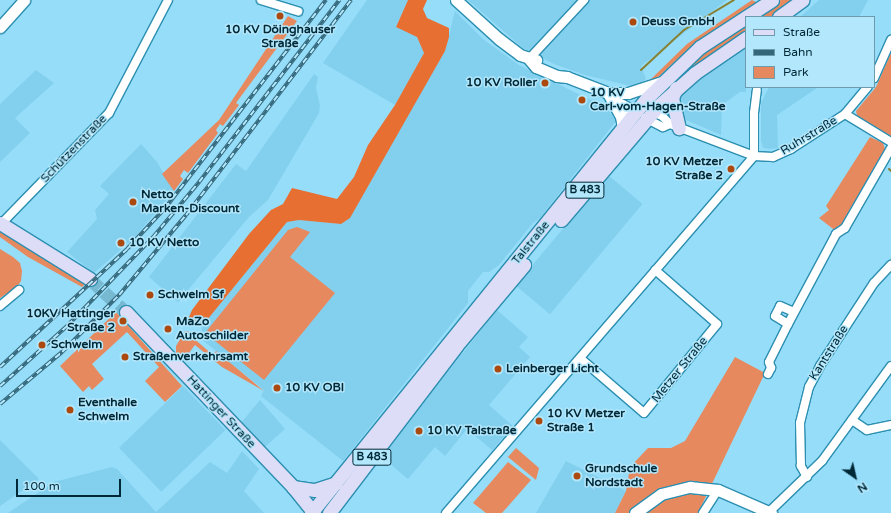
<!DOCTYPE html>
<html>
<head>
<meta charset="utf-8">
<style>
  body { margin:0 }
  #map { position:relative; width:891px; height:513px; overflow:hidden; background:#96ddf9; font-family:"Varela Round",sans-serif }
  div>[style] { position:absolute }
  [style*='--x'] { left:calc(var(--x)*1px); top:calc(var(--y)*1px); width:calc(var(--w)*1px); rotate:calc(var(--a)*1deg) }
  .built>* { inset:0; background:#83d0ee; transform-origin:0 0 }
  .green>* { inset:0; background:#e7895e }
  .forest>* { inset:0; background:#e76f32 }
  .stream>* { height:2px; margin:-1px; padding:0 1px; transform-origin:1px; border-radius:1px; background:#878134 }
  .primary-tunnel>* { height:13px; margin-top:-6.5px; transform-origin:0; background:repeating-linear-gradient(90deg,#78b9d2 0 13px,transparent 0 19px) }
  .roads { filter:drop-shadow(1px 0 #2c8fb0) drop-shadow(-1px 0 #2c8fb0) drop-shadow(0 1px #2c8fb0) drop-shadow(0 -1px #2c8fb0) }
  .street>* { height:8px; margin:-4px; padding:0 4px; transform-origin:4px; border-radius:4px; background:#fff }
  .secondary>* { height:11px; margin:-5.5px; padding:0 5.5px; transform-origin:5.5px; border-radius:5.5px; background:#fff }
  .primary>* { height:13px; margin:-6.5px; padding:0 6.5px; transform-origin:6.5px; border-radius:6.5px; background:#ddddf7 }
  .rail>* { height:3.5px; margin-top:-1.75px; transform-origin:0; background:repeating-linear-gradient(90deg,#b3e7fc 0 6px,#336679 0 12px); box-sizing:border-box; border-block:1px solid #336679 }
  .dots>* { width:11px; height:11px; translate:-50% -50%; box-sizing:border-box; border:2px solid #b3e7fc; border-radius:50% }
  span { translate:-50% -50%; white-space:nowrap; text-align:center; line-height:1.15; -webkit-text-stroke:3px #b3e7fc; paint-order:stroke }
  .shield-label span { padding:1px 3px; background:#b3e7fc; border:1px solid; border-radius:3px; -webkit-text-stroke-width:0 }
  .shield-label { font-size:11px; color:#002937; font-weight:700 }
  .poi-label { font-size:12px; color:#002937; font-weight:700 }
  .left { translate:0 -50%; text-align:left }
  .right { translate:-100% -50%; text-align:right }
  .street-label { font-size:12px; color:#002937 }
  .legend { position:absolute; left:745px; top:16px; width:130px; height:72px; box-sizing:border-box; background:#b3e7fc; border:1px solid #6b9bad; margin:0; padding:5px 7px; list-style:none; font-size:12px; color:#002937 }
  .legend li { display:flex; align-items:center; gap:8px; height:20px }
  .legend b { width:20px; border:1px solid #6b9bad }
  .north { position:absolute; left:835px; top:457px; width:40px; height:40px; -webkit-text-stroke:3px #b3e7fc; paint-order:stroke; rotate:146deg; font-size:11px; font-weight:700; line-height:16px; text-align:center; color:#002937 }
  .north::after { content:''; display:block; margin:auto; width:14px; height:18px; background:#002937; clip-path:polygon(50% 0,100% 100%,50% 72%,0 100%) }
  .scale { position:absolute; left:16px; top:479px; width:105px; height:18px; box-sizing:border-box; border:2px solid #002937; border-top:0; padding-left:5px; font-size:12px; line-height:14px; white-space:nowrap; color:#002937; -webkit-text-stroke:3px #b3e7fc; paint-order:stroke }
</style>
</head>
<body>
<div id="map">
  <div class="built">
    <i style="clip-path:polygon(367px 0,408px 0,396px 26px,417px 37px,424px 53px,395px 105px,323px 63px)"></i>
    <i style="clip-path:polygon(468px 0,727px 0,641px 66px,646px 79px,640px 84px,631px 86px,585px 75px,554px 64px,523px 48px)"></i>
    <i style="clip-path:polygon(819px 0,868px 0,859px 17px,800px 17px)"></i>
    <i style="clip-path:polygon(455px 11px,484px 40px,519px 65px,607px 108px,616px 121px,540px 218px,533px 223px,499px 265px,489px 272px,483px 272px,468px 291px,468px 303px,343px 461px,261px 396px,264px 390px,200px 338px,203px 325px,287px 222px,299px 220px,341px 224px,445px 51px)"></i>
    <i style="clip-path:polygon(746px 48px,746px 92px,740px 92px,722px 105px,721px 135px,684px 119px,678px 104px,680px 95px,689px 86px)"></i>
    <i style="clip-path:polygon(36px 70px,54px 83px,15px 118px,30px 133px,0 162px,0 104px)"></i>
    <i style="clip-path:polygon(314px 74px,318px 77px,316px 88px,320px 105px,319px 113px,268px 200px,249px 217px,178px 302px,149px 277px,236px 164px,246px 171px)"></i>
    <i style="clip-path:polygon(769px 87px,817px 88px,777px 115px,778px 148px,770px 149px,763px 148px,761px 140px,761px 103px)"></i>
    <i style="clip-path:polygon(141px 144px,157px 162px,174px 191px,134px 238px,94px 273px,67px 252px,97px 219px,95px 210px,109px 194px,100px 186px)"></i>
    <i style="left:608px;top:175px;width:45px;height:144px;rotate:40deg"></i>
    <i style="clip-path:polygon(497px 310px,528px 337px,519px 347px,530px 357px,489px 405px,513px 426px,492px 450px,467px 429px,445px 456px,435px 447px,408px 479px,382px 457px,457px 356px,462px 354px)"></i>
    <i style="left:183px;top:386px;width:61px;height:89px;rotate:46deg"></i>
    <i style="clip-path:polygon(260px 400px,285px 429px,265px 447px,241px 423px)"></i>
    <i style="clip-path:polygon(0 440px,39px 479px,0 506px)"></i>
    <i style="clip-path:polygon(242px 451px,259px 469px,244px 491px,264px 513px,8px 513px,54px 482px,112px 467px,117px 469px,156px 512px,210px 462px,227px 473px)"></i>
    <i style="clip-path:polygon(566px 461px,626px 491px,615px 513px,536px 513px)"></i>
  </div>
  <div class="green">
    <i style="clip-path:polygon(752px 0,758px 3px,687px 50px,657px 78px,647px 83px,687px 44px)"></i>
    <i style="clip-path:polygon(781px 0,796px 0,772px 17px,754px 17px)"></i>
    <i style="clip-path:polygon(288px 16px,297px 21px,236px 103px,239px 105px,223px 126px,220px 124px,216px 130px,218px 133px,188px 173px,184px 170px,180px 176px,183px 179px,174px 191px,162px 174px,219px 120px)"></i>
    <i style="clip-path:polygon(746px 22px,746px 33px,660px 96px,711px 47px)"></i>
    <i style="clip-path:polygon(891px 53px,891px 136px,858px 120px,856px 111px,876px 87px)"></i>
    <i style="clip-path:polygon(870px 137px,883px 143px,885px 149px,844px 226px,837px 232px,819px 218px,829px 210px,826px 206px)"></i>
    <i style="clip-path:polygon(297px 227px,310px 232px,290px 257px,335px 293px,264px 380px,205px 333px,288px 230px)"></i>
    <i style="clip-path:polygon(0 232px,77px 278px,85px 284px,82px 287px,28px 257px,0 237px)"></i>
    <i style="clip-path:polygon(0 249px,13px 257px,20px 263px,22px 271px,21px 281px,17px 287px,0 298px)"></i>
    <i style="clip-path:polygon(116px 312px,182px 386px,165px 402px,145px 381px,159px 367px,127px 332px,92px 364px,104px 379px,92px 390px,89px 386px,83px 392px,60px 366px)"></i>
    <i style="clip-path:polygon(185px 331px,195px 333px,192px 337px,213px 355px,216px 351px,264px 391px,222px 367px,195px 345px,182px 362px,176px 354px,176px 346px)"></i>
    <i style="clip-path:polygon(735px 357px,765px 373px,698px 513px,615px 513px,626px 491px,630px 467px,648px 448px,671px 448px,685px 441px)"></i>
    <i style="clip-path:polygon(516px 448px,539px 468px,536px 480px,508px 457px)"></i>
    <i style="clip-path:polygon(508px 462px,531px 480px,502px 513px,486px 513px,473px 503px)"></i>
  </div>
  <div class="forest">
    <i style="clip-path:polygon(408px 0,427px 0,423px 9px,427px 18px,449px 28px,449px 37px,445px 51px,350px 218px,341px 224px,299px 220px,287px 222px,203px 325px,191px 321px,189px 317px,192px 310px,249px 234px,271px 210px,283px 204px,292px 188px,337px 199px,354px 177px,368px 145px,395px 105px,424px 53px,417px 37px,396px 27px)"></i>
  </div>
  <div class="stream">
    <i style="--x:641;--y:70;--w:59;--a:-42.9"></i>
    <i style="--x:684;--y:30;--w:58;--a:-31"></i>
    <i style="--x:889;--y:169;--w:3;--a:45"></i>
  </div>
  <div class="primary-tunnel">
    <i style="--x:90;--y:279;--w:49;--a:42.5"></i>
  </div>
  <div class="roads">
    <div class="street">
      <i style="--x:261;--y:0;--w:39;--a:17"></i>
      <i style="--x:529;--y:59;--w:81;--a:-47"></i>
      <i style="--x:874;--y:78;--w:42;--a:-65.9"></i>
      <i style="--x:652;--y:112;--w:11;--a:22"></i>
      <i style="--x:662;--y:116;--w:11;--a:45"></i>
      <i style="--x:670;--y:124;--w:90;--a:20.9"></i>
      <i style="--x:754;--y:156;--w:19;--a:3"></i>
      <i style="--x:773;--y:157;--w:20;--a:-24"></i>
      <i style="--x:791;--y:149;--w:64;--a:-32.9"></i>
      <i style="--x:845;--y:114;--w:35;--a:-50"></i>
      <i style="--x:845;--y:114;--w:54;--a:31.3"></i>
      <i style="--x:645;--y:118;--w:20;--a:27"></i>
      <i style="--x:663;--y:127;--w:8;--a:-23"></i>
      <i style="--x:1;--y:224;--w:155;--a:-45.8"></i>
      <i style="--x:109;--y:113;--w:127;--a:-62.4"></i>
      <i style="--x:0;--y:306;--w:25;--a:-40"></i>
      <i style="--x:788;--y:324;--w:102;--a:-61.9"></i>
      <i style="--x:836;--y:234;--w:11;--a:-34"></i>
      <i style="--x:845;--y:228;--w:92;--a:-60.1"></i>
      <i style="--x:580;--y:358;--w:84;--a:40.7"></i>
      <i style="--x:644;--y:413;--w:115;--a:-50.6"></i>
      <i style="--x:717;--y:324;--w:82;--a:-138.9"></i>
      <i style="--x:768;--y:374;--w:7;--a:-63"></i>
      <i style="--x:771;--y:368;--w:6;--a:-108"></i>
      <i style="--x:769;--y:362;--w:42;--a:-63.4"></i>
      <i style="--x:788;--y:324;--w:15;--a:-148"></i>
      <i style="--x:775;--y:316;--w:11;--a:-63"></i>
      <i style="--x:780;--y:306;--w:15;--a:23"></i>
      <i style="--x:852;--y:420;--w:18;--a:34"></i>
      <i style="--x:867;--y:430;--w:25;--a:-12"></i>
      <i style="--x:807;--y:477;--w:13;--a:-119"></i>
      <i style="--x:801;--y:466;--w:43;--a:-91.3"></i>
      <i style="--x:800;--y:423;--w:37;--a:-76"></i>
      <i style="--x:809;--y:387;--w:24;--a:-62"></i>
      <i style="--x:820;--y:366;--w:99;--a:-57"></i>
      <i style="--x:874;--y:283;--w:25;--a:-47"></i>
      <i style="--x:769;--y:512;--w:74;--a:-43.9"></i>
      <i style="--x:822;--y:461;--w:117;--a:-54"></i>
      <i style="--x:446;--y:513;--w:472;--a:-49.2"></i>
      <i style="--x:754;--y:156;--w:43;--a:-90"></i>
      <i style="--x:754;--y:113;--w:23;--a:-83"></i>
      <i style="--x:703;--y:513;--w:27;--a:-57"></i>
    </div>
    <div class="secondary">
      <i style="--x:456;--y:0;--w:58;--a:42.2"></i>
      <i style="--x:499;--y:39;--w:26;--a:37"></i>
      <i style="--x:520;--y:55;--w:17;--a:17"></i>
      <i style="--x:0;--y:27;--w:36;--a:-48"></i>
      <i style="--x:529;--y:59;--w:11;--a:49"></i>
      <i style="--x:536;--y:67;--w:23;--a:23"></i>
      <i style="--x:557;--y:76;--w:10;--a:6"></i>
      <i style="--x:567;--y:77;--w:44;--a:21.3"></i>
      <i style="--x:608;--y:93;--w:20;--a:0"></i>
      <i style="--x:628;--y:93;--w:38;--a:-18"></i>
      <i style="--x:608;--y:93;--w:26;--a:61"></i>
      <i style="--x:621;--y:116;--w:12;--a:81"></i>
      <i style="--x:612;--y:100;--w:27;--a:27"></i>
      <i style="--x:635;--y:513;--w:32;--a:-36"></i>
      <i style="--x:661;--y:494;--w:30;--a:-14"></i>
      <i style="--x:690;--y:487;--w:28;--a:6"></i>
      <i style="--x:718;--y:490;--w:58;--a:23.5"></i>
    </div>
    <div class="primary">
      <i style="--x:779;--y:17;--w:29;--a:-36"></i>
      <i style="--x:676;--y:88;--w:11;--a:112"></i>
      <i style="--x:672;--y:98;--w:31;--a:77"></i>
      <i style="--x:561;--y:220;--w:151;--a:-49.6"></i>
      <i style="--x:659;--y:105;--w:48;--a:-41.6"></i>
      <i style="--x:695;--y:73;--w:62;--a:-34.5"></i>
      <i style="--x:0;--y:223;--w:106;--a:31.9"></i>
      <i style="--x:126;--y:312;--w:242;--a:46.3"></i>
      <i style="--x:293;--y:487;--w:33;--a:51"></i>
      <i style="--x:293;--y:487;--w:22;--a:8"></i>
      <i style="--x:315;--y:490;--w:22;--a:-18"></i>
      <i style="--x:311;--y:513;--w:534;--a:-51.01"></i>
      <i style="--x:647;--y:98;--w:74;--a:-43.9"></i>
      <i style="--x:700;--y:47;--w:86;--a:-33.1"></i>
      <i style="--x:329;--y:513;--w:210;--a:-52.7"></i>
      <i style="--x:456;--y:346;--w:106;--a:-50"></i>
    </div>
  </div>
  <div class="rail">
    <i style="--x:0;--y:367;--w:173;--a:-42.9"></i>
    <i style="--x:127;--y:249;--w:56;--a:-47.2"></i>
    <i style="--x:165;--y:208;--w:263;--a:-52.3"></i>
    <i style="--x:0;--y:386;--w:91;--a:-41.9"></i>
    <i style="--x:68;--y:325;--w:122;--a:-46"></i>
    <i style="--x:153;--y:237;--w:72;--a:-50.1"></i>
    <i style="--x:199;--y:182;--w:230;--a:-52.4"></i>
    <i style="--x:0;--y:404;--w:81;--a:-40"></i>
    <i style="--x:62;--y:352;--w:81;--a:-45"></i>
    <i style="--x:119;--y:295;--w:104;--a:-50.1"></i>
    <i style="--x:186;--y:215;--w:271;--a:-52.5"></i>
  </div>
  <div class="dots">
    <i style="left:280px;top:16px;background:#ac490f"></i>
    <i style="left:633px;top:22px;background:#ac490f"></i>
    <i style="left:545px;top:83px;background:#ac490f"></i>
    <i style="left:582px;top:100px;background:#ac490f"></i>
    <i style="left:731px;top:169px;background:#ac490f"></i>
    <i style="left:133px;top:202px;background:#ac490f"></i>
    <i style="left:121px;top:243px;background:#ac490f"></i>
    <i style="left:150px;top:295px;background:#ac490f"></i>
    <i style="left:123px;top:321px;background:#ac490f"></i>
    <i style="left:168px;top:329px;background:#ac490f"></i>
    <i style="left:42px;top:345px;background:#ac490f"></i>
    <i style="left:125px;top:357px;background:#ac490f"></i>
    <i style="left:498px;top:369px;background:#ac490f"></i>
    <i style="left:277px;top:388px;background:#ac490f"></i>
    <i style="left:70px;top:410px;background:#ac490f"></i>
    <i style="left:539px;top:421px;background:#ac490f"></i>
    <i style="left:419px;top:431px;background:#ac490f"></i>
    <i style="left:577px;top:476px;background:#ac490f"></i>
  </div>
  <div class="shield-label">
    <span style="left:585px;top:190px">B 483</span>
    <span style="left:372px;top:457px">B 483</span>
  </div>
  <div class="poi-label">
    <span class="left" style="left:641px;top:22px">Deuss GmbH</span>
    <span style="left:280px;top:37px">10 KV Döinghauser<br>Straße</span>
    <span class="right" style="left:537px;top:83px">10 KV Roller</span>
    <span class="left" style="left:590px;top:100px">10 KV<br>Carl-vom-Hagen-Straße</span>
    <span class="right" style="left:723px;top:169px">10 KV Metzer<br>Straße 2</span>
    <span class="left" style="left:141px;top:202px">Netto<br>Marken-Discount</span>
    <span class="left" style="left:129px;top:243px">10 KV Netto</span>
    <span class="left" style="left:158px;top:295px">Schwelm Sf</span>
    <span class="right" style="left:115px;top:321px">10KV Hattinger<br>Straße 2</span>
    <span class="left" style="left:176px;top:329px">MaZo<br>Autoschilder</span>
    <span class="left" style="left:51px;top:345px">Schwelm</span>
    <span class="left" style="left:133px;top:357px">Straßenverkehrsamt</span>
    <span class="left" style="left:506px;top:369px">Leinberger Licht</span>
    <span class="left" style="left:285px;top:388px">10 KV OBI</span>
    <span class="left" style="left:78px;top:410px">Eventhalle<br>Schwelm</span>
    <span class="left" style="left:547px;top:421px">10 KV Metzer<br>Straße 1</span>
    <span class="left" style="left:427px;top:431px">10 KV Talstraße</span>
    <span class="left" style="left:585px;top:476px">Grundschule<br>Nordstadt</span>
  </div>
  <div class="street-label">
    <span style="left:809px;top:136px;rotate:-31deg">Ruhrstraße</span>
    <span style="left:74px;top:149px;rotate:-46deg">Schützenstraße</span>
    <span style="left:531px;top:243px;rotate:-51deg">Talstraße</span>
    <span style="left:829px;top:353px;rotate:-58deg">Kantstraße</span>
    <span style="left:680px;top:370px;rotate:-51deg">Metzer Straße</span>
    <span style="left:221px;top:412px;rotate:47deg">Hattinger Straße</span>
  </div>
  <ul class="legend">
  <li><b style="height:5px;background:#ddddf7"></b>Straße</li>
  <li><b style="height:5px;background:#336679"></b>Bahn</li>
  <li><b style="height:11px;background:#e7895e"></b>Park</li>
  </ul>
  <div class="north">N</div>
  <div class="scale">100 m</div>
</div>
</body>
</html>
